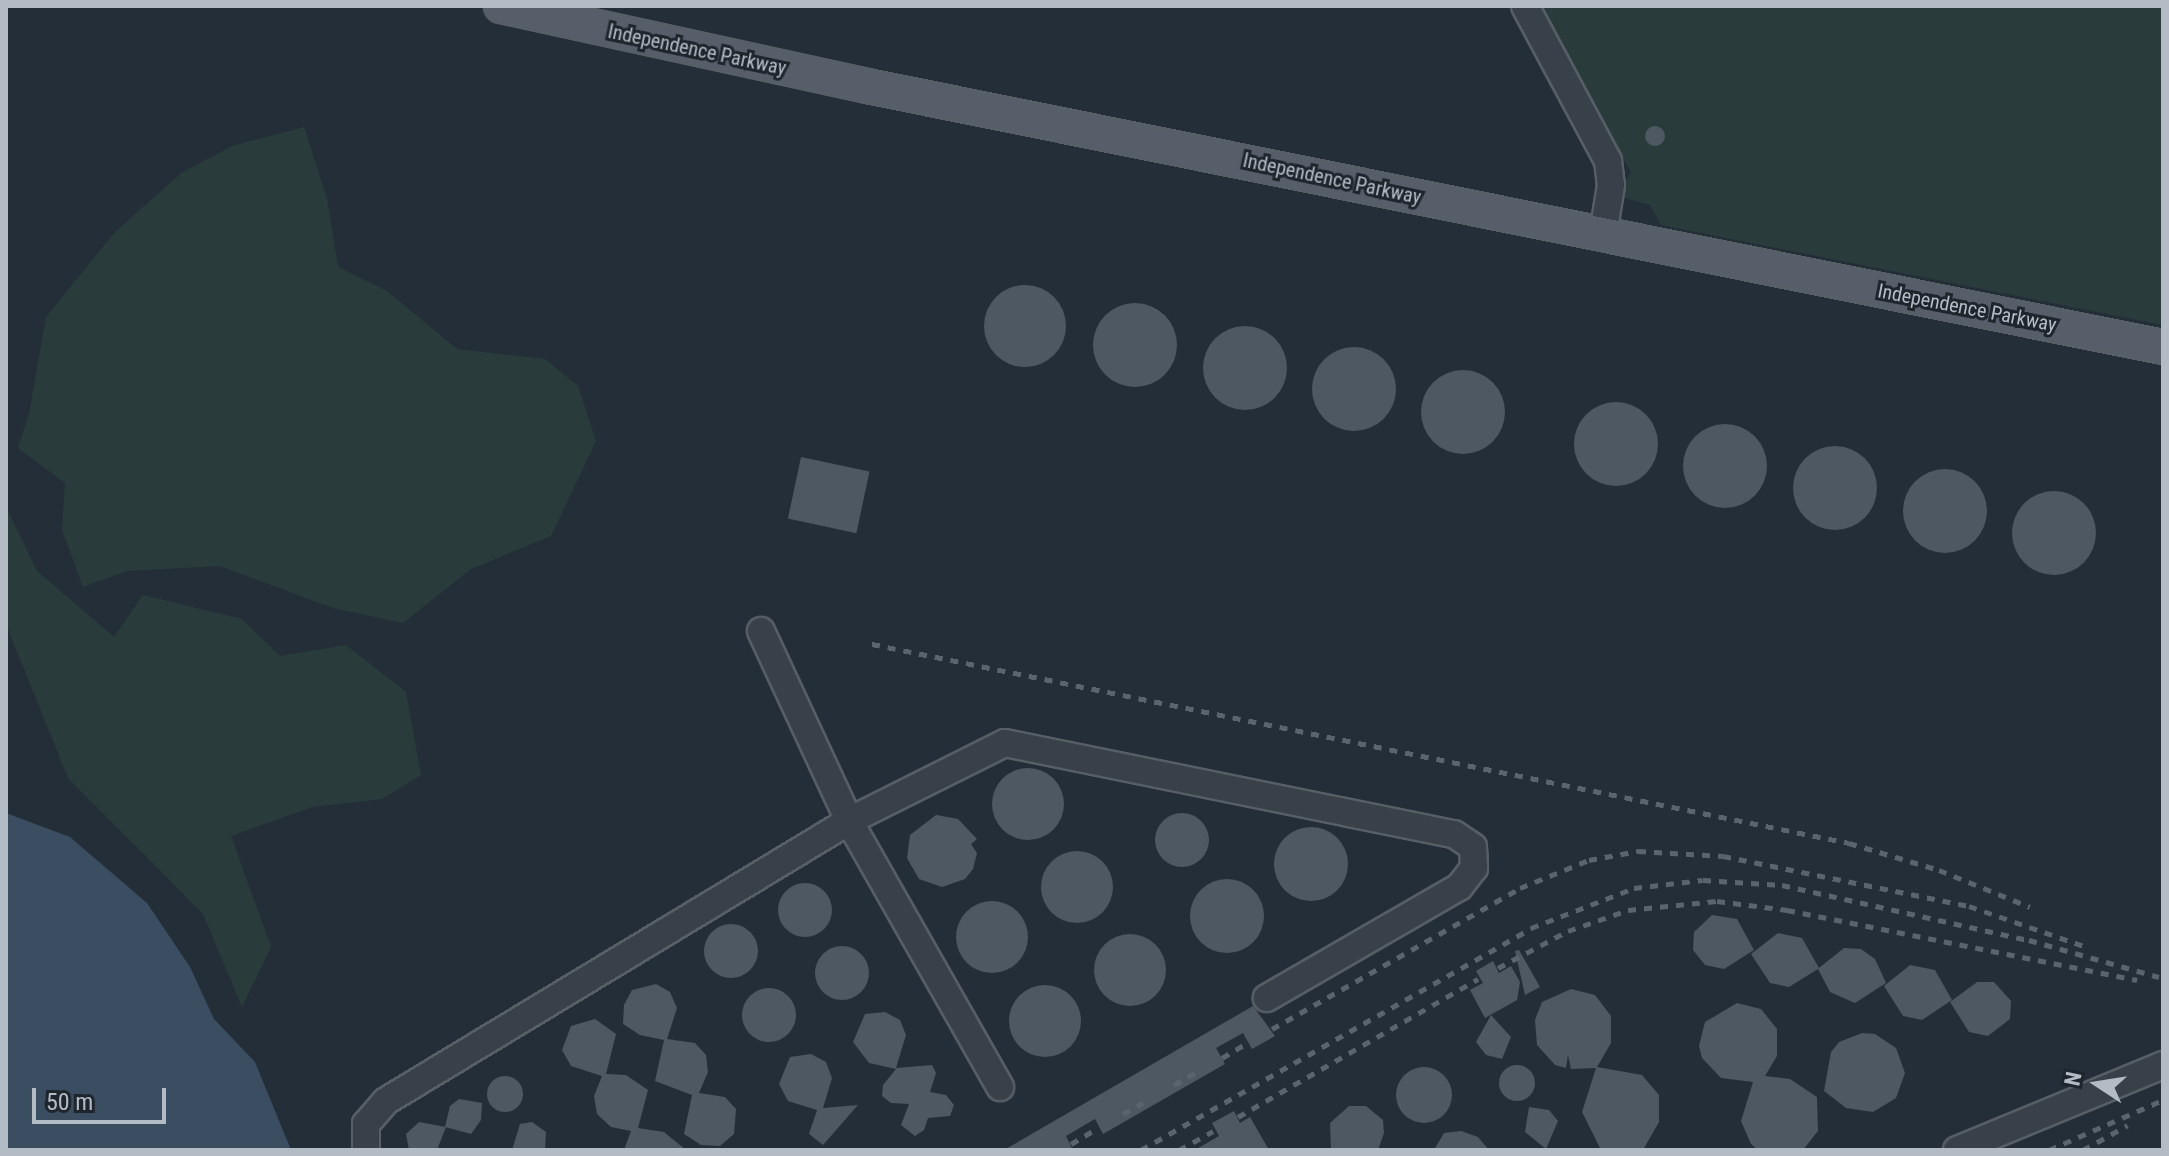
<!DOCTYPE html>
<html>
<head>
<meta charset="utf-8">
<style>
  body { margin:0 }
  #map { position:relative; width:2169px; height:1156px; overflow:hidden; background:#242e38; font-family:"Roboto Condensed",sans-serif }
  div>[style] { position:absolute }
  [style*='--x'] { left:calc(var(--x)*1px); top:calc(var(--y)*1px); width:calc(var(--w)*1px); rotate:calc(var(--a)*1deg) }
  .green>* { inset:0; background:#293c3b }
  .water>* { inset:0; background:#3b4d60 }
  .building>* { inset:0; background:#4d5863; transform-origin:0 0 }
  .round { border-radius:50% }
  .roads { filter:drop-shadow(2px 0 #565e66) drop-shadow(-2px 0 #565e66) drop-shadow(0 2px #565e66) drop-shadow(0 -2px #565e66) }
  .minor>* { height:26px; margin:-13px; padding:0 13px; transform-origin:13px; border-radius:13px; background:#384049 }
  .major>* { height:32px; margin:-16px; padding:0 16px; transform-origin:16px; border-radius:16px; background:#565f69 }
  .rail>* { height:5px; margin-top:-2.5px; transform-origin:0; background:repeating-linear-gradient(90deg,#5a646f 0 8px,transparent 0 16px) }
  span { translate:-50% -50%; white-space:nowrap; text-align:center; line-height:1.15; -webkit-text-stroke:6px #1d252d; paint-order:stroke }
  .street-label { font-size:20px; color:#b3bbc4 }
  .frame { position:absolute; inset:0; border:8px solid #b3bbc4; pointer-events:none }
  .north { position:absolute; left:2057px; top:1044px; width:80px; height:80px; -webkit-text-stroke:6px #1d252d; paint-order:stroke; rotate:282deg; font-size:22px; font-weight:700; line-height:32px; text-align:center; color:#b3bbc4 }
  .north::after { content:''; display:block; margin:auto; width:28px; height:36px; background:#b3bbc4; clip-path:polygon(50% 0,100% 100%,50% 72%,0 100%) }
  .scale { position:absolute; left:32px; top:1088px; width:134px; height:36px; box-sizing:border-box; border:4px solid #b3bbc4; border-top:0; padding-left:10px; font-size:24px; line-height:28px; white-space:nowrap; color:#b3bbc4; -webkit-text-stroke:6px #1d252d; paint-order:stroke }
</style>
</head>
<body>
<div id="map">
  <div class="green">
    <i style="clip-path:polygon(1536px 6px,2163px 6px,2163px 325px,1661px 225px,1650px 205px,1618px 196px,1631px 172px)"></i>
    <i style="clip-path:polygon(304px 127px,327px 199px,338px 267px,387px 291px,457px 349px,545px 359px,578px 386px,596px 441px,551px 536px,471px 569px,403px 623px,333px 608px,220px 566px,126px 571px,83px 587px,62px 530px,65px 483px,18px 448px,29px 414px,46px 317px,114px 233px,180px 174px,232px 146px)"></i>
    <i style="clip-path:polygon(6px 507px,37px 571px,114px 637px,143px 595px,242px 619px,280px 656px,346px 645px,406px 692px,421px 775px,382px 799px,312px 807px,231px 836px,271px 947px,242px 1007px,203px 914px,68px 778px,6px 624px)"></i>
  </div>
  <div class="water">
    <i style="clip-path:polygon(6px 813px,70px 837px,147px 903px,190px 967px,214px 1019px,255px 1062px,291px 1150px,6px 1150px)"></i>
  </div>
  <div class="building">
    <i class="round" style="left:1645px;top:126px;width:20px;height:20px"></i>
    <i class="round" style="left:984px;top:285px;width:82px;height:82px"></i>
    <i class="round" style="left:1093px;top:303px;width:84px;height:84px"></i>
    <i class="round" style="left:1203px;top:326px;width:84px;height:84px"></i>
    <i class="round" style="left:1312px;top:347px;width:84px;height:84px"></i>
    <i class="round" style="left:1421px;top:370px;width:84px;height:84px"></i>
    <i class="round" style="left:1574px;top:402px;width:84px;height:84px"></i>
    <i class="round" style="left:1683px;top:424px;width:84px;height:84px"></i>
    <i class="round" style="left:1793px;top:446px;width:84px;height:84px"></i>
    <i style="left:801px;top:457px;width:70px;height:63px;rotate:12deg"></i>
    <i class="round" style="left:1903px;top:469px;width:84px;height:84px"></i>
    <i class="round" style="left:2012px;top:491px;width:84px;height:84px"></i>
    <i class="round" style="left:992px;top:768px;width:72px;height:72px"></i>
    <i class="round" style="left:1155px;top:813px;width:54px;height:54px"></i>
    <i style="clip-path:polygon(936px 815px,958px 819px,977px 839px,971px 844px,977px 853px,973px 869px,965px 879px,942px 887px,919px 879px,907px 858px,910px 835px)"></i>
    <i class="round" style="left:1274px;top:827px;width:74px;height:74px"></i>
    <i class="round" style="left:1041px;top:851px;width:72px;height:72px"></i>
    <i class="round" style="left:1190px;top:879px;width:74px;height:74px"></i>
    <i class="round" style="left:778px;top:883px;width:54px;height:54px"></i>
    <i class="round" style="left:956px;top:901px;width:72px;height:72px"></i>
    <i style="clip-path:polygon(1712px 915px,1737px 919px,1754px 950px,1724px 969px,1705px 965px,1693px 950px,1694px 932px)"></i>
    <i class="round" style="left:704px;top:924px;width:54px;height:54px"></i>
    <i style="clip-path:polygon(1778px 933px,1802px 938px,1819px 968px,1844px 948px,1861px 949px,1875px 959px,1886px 983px,1855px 1003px,1830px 992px,1818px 969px,1789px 987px,1770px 983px,1751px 954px)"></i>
    <i class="round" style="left:1094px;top:934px;width:72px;height:72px"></i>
    <i class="round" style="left:815px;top:946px;width:54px;height:54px"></i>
    <i style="clip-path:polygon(1519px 950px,1540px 987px,1525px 995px,1515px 951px)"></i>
    <i style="clip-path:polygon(1493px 961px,1499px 973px,1511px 966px,1520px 982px,1517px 1000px,1485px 1018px,1470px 990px,1483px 983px,1476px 971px)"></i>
    <i style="clip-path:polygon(1910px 965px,1935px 970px,1952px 1000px,1922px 1020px,1903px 1016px,1884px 986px)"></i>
    <i style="clip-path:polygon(1977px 982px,1994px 982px,2011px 1001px,2010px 1019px,1988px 1036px,1969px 1032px,1950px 1002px)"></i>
    <i style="clip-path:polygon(656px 984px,670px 992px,677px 1008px,667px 1039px,695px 1043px,706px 1055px,708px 1072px,699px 1093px,725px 1097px,736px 1109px,734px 1134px,720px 1146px,701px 1145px,684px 1134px,692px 1095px,655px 1081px,664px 1040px,640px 1035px,623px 1024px,624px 1005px,632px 990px)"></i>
    <i class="round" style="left:1009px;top:985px;width:72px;height:72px"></i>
    <i class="round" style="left:742px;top:988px;width:54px;height:54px"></i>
    <i style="clip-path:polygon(1571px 989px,1595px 995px,1611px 1016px,1611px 1043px,1597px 1067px,1642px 1075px,1659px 1095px,1659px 1122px,1643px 1150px,1601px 1150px,1582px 1112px,1596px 1068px,1571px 1069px,1568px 1055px,1566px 1068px,1555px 1065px,1537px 1045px,1535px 1020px,1542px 1002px)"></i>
    <i style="clip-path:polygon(1737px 1003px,1761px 1009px,1777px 1029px,1777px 1056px,1765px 1076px,1790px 1079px,1817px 1097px,1818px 1131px,1803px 1150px,1758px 1150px,1751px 1144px,1741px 1121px,1753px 1082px,1721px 1078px,1702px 1058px,1699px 1046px,1705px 1022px)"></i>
    <i style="clip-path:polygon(1253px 1006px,1275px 1036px,1252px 1049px,1243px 1033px,1216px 1048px,1225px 1064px,1103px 1134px,1095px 1119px,1066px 1136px,1073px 1150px,1004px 1150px)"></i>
    <i style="clip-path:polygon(885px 1012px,900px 1020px,906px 1035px,896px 1068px,932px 1065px,936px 1073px,930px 1092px,946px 1095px,954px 1105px,950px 1116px,928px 1118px,924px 1130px,915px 1136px,901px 1125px,909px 1104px,891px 1103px,882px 1096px,883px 1085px,896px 1069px,869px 1063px,853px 1042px,865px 1014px)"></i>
    <i style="clip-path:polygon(1491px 1015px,1511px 1037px,1502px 1059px,1486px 1055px,1476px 1042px)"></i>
    <i style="clip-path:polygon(595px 1019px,616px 1034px,606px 1074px,626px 1075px,648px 1090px,638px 1128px,664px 1132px,686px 1150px,624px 1150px,631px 1131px,611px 1127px,597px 1114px,594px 1096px,602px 1076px,571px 1066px,562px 1050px,571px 1026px)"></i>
    <i style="clip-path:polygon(1862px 1033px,1875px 1034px,1896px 1048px,1905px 1073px,1896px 1098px,1873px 1112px,1846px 1108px,1824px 1091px,1831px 1052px,1839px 1042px)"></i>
    <i style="clip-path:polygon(811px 1054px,826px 1062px,832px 1078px,823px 1108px,858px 1105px,823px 1145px,809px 1134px,817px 1110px,788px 1101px,779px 1084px,790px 1057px)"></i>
    <i class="round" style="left:1499px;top:1065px;width:36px;height:36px"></i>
    <i class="round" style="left:1396px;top:1067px;width:56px;height:56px"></i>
    <i class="round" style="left:487px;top:1076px;width:36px;height:36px"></i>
    <i style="clip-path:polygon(459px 1099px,482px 1103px,481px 1120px,471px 1134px,445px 1127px,450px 1106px)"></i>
    <i style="clip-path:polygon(1349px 1106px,1366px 1106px,1383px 1120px,1384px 1133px,1378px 1150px,1331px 1150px,1330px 1123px)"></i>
    <i style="clip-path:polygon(1529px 1107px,1549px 1110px,1558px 1121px,1546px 1149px,1525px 1132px)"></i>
    <i style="clip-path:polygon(1234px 1111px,1240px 1123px,1250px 1117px,1269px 1150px,1195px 1150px,1219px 1136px,1212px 1123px)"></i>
    <i style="clip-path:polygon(419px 1122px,446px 1127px,437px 1150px,409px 1150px,406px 1134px)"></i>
    <i style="clip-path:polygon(532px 1122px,546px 1132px,545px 1150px,512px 1150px,520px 1124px)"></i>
    <i style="clip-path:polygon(1461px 1131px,1478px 1137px,1489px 1150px,1434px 1150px,1444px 1133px)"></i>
  </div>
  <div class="roads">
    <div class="minor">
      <i style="--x:1525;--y:6;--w:176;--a:61.8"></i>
      <i style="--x:1608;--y:161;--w:24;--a:83"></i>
      <i style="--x:1611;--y:185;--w:51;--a:99.1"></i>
      <i style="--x:761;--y:631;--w:209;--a:65.1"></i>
      <i style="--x:849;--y:821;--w:306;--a:60.4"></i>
      <i style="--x:366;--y:1150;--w:26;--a:-90"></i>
      <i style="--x:366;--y:1124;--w:30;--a:-49"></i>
      <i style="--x:386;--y:1101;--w:541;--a:-31.16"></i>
      <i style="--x:849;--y:821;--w:174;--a:-26.6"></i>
      <i style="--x:1005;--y:743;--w:458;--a:11.5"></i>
      <i style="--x:1454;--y:834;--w:23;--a:34"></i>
      <i style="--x:1473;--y:847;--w:21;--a:87"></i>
      <i style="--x:1474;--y:868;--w:24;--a:128"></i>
      <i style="--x:1459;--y:887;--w:222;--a:150"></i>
      <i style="--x:1957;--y:1150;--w:223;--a:-22.4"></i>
    </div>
    <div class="major">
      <i style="--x:501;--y:6;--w:375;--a:12.3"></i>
      <i style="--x:867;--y:86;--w:1322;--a:11.39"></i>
    </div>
  </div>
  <div class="rail">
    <i style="--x:872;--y:644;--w:997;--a:11.51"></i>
    <i style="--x:1849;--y:843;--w:94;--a:16.7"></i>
    <i style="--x:1939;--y:870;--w:98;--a:22.1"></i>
    <i style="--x:1498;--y:968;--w:79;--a:-27.9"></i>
    <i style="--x:1568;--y:931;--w:64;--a:-19.3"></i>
    <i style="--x:1628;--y:910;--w:89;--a:-5.8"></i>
    <i style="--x:1717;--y:901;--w:71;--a:7.3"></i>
    <i style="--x:1787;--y:910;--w:357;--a:11.3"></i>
    <i style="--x:1272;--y:1029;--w:285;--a:-29.6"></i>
    <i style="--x:1520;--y:888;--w:74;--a:-22.1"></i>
    <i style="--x:1589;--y:860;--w:50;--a:-10.4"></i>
    <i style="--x:1638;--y:851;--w:85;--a:3.4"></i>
    <i style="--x:1723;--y:856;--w:251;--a:11.5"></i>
    <i style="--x:1969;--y:906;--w:122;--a:19.2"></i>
    <i style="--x:1222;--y:1058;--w:29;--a:-31"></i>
    <i style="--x:1174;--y:1085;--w:24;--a:-30"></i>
    <i style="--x:1123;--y:1114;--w:23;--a:-29"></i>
    <i style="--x:1238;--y:1117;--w:277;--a:-29.9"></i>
    <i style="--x:1071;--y:1144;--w:31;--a:-31"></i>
    <i style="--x:1141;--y:1150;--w:449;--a:-29.6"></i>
    <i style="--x:1531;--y:928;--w:110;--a:-21.2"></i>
    <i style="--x:1634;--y:888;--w:69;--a:-6.6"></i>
    <i style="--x:1703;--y:880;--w:79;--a:3.6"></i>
    <i style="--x:1782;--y:885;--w:253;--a:12.6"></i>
    <i style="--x:2029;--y:940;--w:135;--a:15.9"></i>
    <i style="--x:1179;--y:1150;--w:39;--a:-29"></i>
    <i style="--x:2049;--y:1150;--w:124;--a:-23.7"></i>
    <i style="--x:2083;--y:1150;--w:51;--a:-29.1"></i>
  </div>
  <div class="street-label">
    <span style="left:697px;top:50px;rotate:12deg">Independence Parkway</span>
    <span style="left:1332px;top:179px;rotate:12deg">Independence Parkway</span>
    <span style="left:1967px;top:308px;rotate:11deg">Independence Parkway</span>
  </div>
  <div class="frame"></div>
  <div class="north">N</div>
  <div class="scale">50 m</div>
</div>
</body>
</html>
